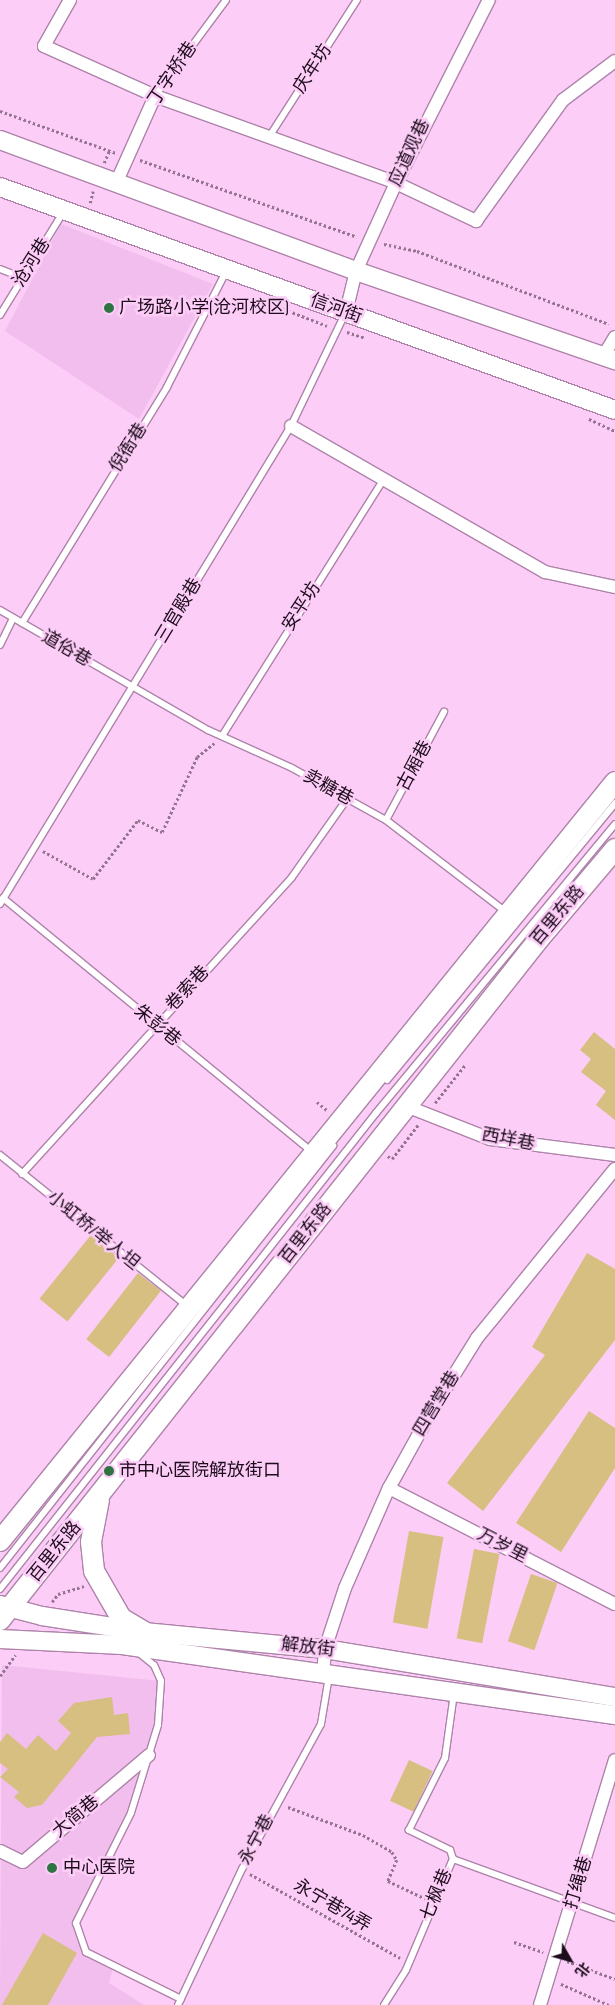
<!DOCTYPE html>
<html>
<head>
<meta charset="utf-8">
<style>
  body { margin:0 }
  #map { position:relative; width:615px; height:2005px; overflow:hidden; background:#fccdf7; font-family:"Sofia Sans Condensed","Noto Sans SC",sans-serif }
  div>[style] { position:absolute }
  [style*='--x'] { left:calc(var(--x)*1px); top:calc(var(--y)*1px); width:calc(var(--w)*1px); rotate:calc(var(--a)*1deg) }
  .built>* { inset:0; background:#f2beed }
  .building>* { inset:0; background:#d6bf81; transform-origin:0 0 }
  .path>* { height:2.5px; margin-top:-1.25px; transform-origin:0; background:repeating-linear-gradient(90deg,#957492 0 2.5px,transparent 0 5px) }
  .roads { filter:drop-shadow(1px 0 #ae83aa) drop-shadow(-1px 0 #ae83aa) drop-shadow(0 1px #ae83aa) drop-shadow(0 -1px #ae83aa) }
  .service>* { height:6px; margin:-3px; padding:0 3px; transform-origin:3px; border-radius:3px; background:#fff }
  .minor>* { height:12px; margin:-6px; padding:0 6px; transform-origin:6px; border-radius:6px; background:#fff }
  .secondary>* { height:18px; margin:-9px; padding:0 9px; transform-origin:9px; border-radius:9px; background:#fff }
  .primary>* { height:20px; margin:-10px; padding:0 10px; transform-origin:10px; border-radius:10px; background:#fff }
  .dots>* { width:14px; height:14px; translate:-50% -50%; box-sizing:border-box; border:2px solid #fccdf7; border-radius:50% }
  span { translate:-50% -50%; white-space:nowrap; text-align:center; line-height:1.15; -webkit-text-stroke:5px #fccdf7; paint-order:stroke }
  .street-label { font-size:18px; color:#1d0d1c }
  .poi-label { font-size:18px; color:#1d0d1c }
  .left { translate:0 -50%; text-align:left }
  .north { position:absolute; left:545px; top:1935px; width:50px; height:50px; -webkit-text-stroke:4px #fccdf7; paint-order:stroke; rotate:128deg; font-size:14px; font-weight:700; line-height:20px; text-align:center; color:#1d0d1c }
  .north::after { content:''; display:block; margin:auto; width:18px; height:22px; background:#1d0d1c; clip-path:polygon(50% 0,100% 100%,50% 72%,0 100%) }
</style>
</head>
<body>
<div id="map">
  <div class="built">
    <i style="clip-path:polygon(61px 224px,213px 284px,139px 419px,5px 331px)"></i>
    <i style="clip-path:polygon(2px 1665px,161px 1681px,158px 1725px,131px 1813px,76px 1923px,86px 1952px,113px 1968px,109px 1983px,144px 2005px,0 2005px)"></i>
  </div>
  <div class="building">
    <i style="clip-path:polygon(594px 1032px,615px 1049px,615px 1120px,596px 1105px,606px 1091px,581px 1072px,591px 1059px,580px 1050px)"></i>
    <i style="left:91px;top:1235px;width:36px;height:82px;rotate:39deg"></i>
    <i style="clip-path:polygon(587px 1253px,615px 1269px,615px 1340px,483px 1511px,447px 1483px,545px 1355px,532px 1347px)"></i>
    <i style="left:138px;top:1273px;width:29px;height:84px;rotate:38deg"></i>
    <i style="clip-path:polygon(589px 1411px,615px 1428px,615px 1468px,561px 1552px,516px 1523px)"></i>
    <i style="left:409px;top:1531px;width:35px;height:93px;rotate:10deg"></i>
    <i style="left:474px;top:1549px;width:26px;height:91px;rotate:11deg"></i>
    <i style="left:531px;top:1574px;width:28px;height:71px;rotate:19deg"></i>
    <i style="clip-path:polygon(112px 1697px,114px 1715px,128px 1713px,130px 1734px,97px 1737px,42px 1805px,27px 1808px,14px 1797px,19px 1792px,0 1777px,8px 1769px,0 1763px,0 1742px,7px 1733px,26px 1749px,38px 1735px,56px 1751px,71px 1733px,58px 1721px,74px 1703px)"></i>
    <i style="left:409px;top:1760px;width:26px;height:45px;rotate:25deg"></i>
    <i style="clip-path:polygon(43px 1933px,77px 1953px,48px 2005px,2px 2005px)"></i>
  </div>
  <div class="path">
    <i style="--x:0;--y:111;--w:123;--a:19.9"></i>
    <i style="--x:140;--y:160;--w:230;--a:19.5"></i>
    <i style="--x:104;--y:163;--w:13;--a:-67"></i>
    <i style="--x:90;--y:203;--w:12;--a:-76"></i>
    <i style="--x:384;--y:244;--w:34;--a:12"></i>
    <i style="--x:417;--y:251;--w:205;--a:20.8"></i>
    <i style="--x:274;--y:305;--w:57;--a:21.6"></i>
    <i style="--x:347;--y:332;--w:19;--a:18"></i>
    <i style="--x:589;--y:419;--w:29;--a:25"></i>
    <i style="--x:43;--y:851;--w:57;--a:29.2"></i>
    <i style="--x:93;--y:879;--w:74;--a:-52.7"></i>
    <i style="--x:138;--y:820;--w:27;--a:27"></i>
    <i style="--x:162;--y:832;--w:83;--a:-65"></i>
    <i style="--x:197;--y:757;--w:22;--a:-39"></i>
    <i style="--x:317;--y:1102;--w:14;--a:39"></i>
    <i style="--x:435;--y:1103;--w:48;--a:-51.7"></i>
    <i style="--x:388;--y:1156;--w:5;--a:37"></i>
    <i style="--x:392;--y:1159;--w:43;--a:-52.6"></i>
    <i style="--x:52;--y:1602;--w:10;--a:-53"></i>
    <i style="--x:58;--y:1594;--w:27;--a:-17"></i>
    <i style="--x:0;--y:1676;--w:26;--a:-54"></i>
    <i style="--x:288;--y:1807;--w:80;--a:20.5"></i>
    <i style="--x:363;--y:1835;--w:34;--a:30"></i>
    <i style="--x:392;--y:1852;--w:9;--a:58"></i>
    <i style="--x:397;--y:1860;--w:23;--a:113"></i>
    <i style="--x:388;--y:1881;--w:42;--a:25.3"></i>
    <i style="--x:250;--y:1874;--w:172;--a:29.2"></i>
    <i style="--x:514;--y:1942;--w:31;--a:19"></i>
    <i style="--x:567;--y:1961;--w:51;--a:20.6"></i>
    <i style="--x:561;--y:1984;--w:52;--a:23.6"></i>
  </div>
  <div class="roads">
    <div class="service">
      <i style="--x:155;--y:96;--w:119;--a:-53.5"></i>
      <i style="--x:269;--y:137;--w:163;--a:-57.3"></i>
      <i style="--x:0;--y:269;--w:25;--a:21"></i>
      <i style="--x:0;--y:315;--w:122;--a:-58.4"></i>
      <i style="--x:0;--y:610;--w:240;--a:30"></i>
      <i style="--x:208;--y:730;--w:92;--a:24.3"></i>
      <i style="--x:292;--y:768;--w:107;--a:29"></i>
      <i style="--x:386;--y:820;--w:151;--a:37.5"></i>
      <i style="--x:22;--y:623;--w:277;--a:-58.4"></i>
      <i style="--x:167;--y:387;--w:131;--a:-62.9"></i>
      <i style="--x:0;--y:645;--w:30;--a:-64"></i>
      <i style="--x:222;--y:736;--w:304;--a:-57.8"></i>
      <i style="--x:386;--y:820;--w:123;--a:-61.8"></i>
      <i style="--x:3;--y:898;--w:400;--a:39.4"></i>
      <i style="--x:0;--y:904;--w:560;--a:-58.67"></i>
      <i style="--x:291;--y:426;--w:124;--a:-64.3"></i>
      <i style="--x:387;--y:1080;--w:359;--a:-50.5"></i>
      <i style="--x:0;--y:1155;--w:240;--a:38.9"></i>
      <i style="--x:22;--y:1174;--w:401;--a:-47.7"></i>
      <i style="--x:292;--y:877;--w:95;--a:-54.8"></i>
      <i style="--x:0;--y:1568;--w:538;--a:-51.72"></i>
      <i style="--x:0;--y:1589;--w:607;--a:-51.69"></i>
      <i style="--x:376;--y:1113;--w:375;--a:-50.4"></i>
      <i style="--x:139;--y:1653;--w:19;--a:39"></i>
      <i style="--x:154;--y:1665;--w:17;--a:66"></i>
      <i style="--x:161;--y:1681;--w:44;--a:93.9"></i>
      <i style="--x:158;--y:1725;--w:92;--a:107.1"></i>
      <i style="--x:131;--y:1813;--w:123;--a:116.6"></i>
      <i style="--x:76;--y:1923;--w:31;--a:71"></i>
      <i style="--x:86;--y:1952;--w:106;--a:26.3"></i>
      <i style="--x:453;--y:1859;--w:172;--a:20"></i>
      <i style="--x:178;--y:2005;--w:150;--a:-64.8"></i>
      <i style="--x:242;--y:1869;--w:165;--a:-61.4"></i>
      <i style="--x:321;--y:1724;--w:49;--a:-80.5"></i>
      <i style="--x:384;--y:2005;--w:41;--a:-57.8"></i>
      <i style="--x:406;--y:1970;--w:121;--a:-67.1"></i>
      <i style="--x:453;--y:1859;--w:9;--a:-108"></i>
      <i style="--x:450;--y:1850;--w:46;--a:-154"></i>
      <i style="--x:409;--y:1830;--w:80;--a:-63.4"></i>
      <i style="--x:445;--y:1758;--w:66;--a:-82.1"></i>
    </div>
    <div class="minor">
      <i style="--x:70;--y:0;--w:53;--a:119.5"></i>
      <i style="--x:44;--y:46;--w:122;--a:24.2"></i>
      <i style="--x:155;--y:96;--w:256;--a:19.8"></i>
      <i style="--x:396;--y:183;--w:89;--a:25.4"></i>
      <i style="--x:476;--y:221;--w:149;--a:-54.3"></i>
      <i style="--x:563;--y:100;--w:65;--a:-36.9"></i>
      <i style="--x:117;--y:181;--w:93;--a:-65.9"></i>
      <i style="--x:346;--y:312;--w:42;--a:-76.3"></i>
      <i style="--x:356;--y:271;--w:97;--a:-65.6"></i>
      <i style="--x:396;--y:183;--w:205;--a:-63.1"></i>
      <i style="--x:604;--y:355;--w:21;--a:-59"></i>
      <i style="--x:291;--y:426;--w:293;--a:29.9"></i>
      <i style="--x:545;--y:572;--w:72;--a:12.1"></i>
      <i style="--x:406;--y:1106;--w:90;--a:21.4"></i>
      <i style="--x:490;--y:1139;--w:126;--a:7.3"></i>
      <i style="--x:389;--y:1488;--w:254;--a:27.2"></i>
      <i style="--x:323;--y:1674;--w:25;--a:-85"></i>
      <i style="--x:325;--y:1649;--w:64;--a:-71.8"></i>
      <i style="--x:345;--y:1588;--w:109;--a:-66.3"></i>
      <i style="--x:389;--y:1488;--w:87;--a:-61.1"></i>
      <i style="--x:431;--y:1412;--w:87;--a:-58.1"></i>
      <i style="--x:477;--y:1338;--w:218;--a:-50.8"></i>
      <i style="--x:0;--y:1851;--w:25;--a:26"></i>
      <i style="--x:23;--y:1862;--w:165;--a:-40.3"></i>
      <i style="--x:540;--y:2005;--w:256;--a:-73"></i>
    </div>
    <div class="secondary">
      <i style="--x:0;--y:140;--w:379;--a:20.2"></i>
      <i style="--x:356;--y:271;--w:274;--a:19"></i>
      <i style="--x:0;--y:187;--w:654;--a:19.93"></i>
      <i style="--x:0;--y:1605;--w:43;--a:14.7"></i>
      <i style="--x:42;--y:1616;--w:103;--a:8.9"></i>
      <i style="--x:144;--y:1632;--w:182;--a:5.4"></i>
      <i style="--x:325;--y:1649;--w:294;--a:9.4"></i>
      <i style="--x:0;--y:1639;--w:122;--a:2.8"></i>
      <i style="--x:122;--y:1645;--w:498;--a:8.1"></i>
    </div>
    <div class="primary">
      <i style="--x:99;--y:1500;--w:43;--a:100.8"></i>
      <i style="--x:91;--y:1542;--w:29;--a:84"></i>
      <i style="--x:94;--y:1571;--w:54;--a:60.1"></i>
      <i style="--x:121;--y:1618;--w:27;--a:31"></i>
      <i style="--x:0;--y:1541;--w:977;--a:-50.98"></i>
      <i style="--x:0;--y:1620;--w:868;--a:-51.64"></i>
      <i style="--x:539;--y:939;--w:118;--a:-49.8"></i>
    </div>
  </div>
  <div class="dots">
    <i style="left:109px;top:308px;background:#2d7440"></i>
    <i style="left:109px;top:1471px;background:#2d7440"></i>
    <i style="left:52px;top:1868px;background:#2d7440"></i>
  </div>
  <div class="street-label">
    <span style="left:313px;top:69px;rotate:-57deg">庆年坊</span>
    <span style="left:173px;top:74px;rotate:-56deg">丁字桥巷</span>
    <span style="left:410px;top:153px;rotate:-65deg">应道观巷</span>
    <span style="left:32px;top:263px;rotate:-58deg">沧河巷</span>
    <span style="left:336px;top:309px;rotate:20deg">信河街</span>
    <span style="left:129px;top:448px;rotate:-58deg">倪衙巷</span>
    <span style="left:302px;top:607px;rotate:-57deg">安平坊</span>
    <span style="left:179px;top:611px;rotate:-59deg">三官殿巷</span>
    <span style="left:66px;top:649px;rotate:30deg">道俗巷</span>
    <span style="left:415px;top:766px;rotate:-62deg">古厢巷</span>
    <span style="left:328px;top:788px;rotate:29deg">卖糖巷</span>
    <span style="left:558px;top:916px;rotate:-50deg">百里东路</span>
    <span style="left:188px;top:989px;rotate:-47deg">卷索巷</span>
    <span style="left:157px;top:1026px;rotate:39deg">朱彭巷</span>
    <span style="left:508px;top:1140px;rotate:11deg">西垟巷</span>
    <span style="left:93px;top:1231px;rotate:39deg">小虹桥/举人坦</span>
    <span style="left:306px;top:1234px;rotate:-52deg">百里东路</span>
    <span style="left:437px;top:1404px;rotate:-59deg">四营堂巷</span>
    <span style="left:502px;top:1546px;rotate:27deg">万岁里</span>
    <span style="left:55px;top:1552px;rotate:-51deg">百里东路</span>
    <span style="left:308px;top:1648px;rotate:7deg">解放街</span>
    <span style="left:76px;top:1817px;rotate:-40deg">大简巷</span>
    <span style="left:257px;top:1840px;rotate:-62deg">永宁巷</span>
    <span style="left:579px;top:1883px;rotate:-73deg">打绳巷</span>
    <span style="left:437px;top:1895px;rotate:-67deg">七枫巷</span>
    <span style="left:332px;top:1906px;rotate:30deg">永宁巷74弄</span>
  </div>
  <div class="poi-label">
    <span class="left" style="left:119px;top:308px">广场路小学(沧河校区)</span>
    <span class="left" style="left:119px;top:1471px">市中心医院解放街口</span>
    <span class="left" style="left:63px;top:1868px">中心医院</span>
  </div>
  <div class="north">北</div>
</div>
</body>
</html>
